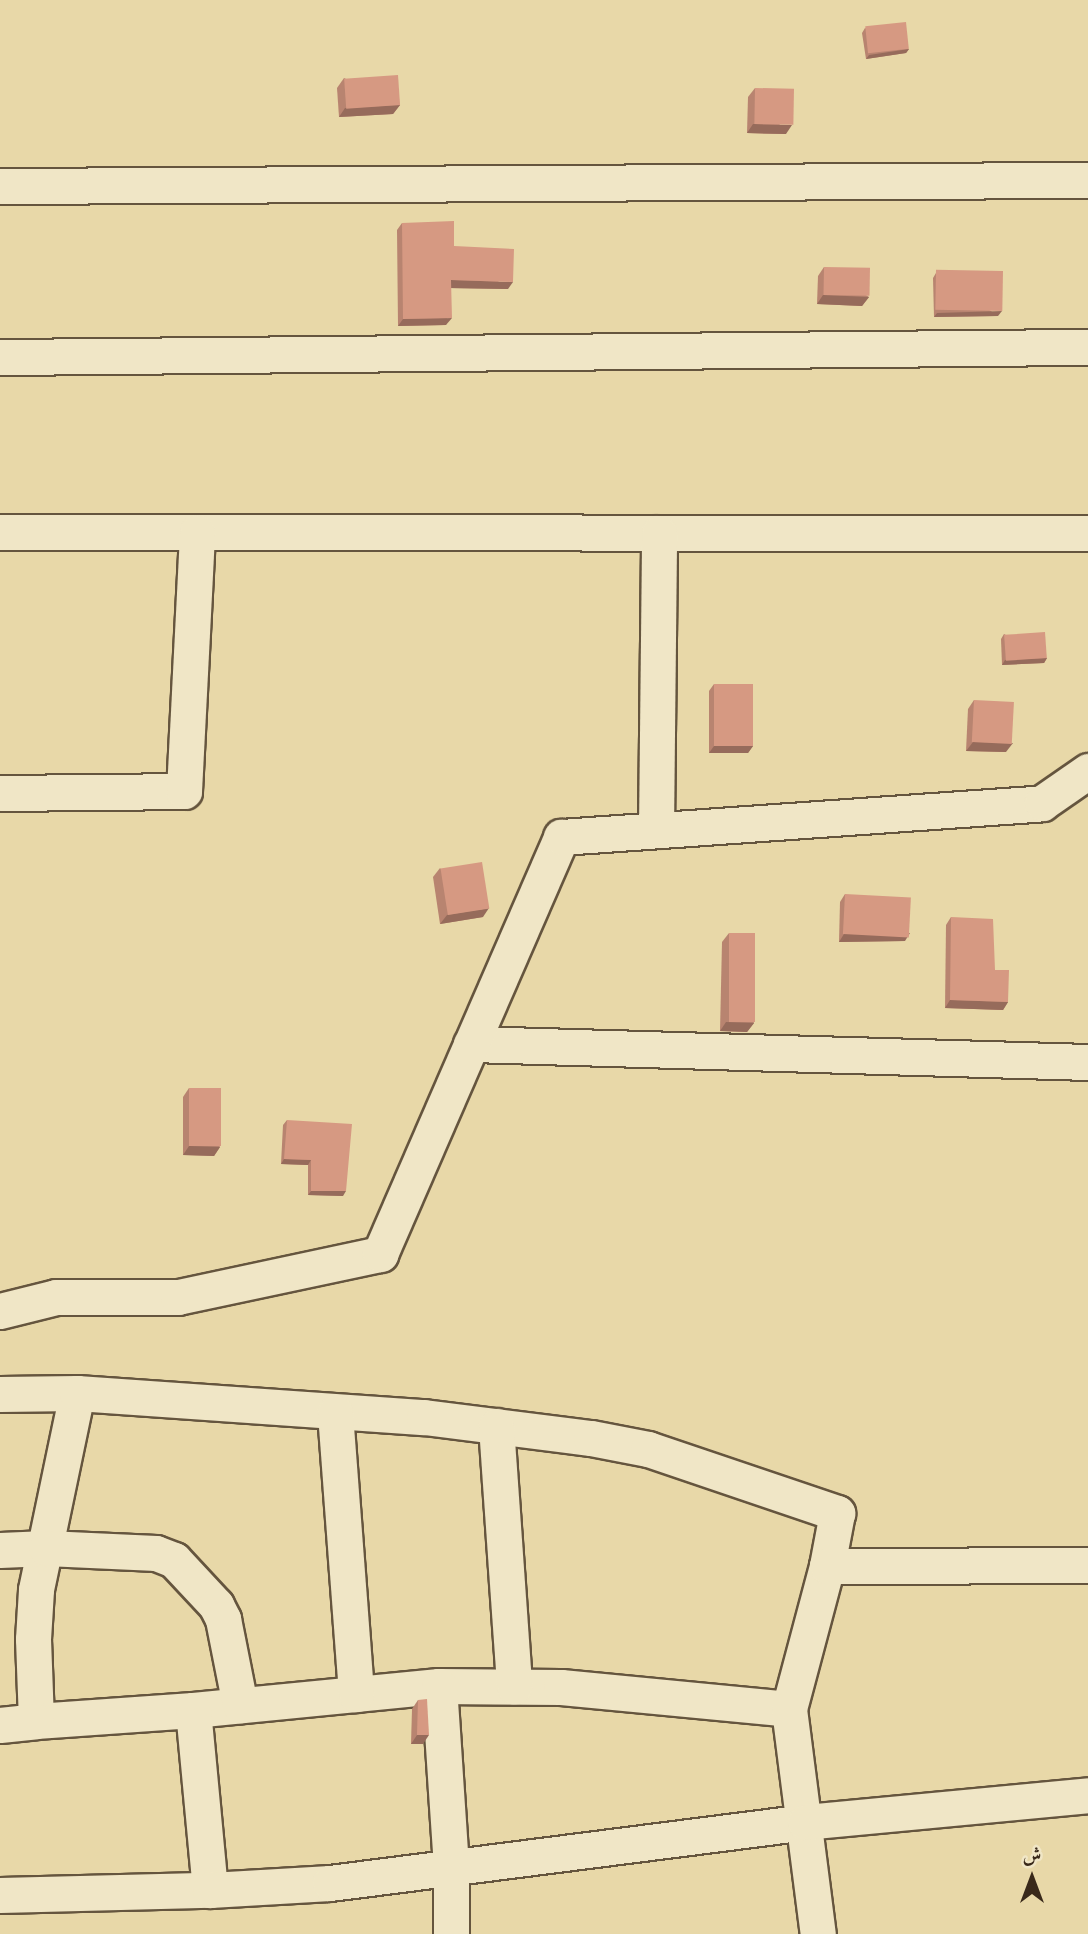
<!DOCTYPE html>
<html>
<head>
<meta charset="utf-8">
<style>
  body { margin:0 }
  #map { position:relative; width:1088px; height:1934px; overflow:hidden; background:#e8d8a8; font-family:"Sorts Mill Goudy",Amiri,serif }
  div>[style] { position:absolute }
  [style*='--x'] { left:calc(var(--x)*1px); top:calc(var(--y)*1px); width:calc(var(--w)*1px); rotate:calc(var(--a)*1deg) }
  .roads { filter:drop-shadow(2px 0 #65553e) drop-shadow(-2px 0 #65553e) drop-shadow(0 2px #65553e) drop-shadow(0 -2px #65553e) }
  .minor>* { height:35px; margin:-17.5px; padding:0 17.5px; transform-origin:17.5px; border-radius:17.5px; background:#f0e6c6 }
  .wall>* { inset:0; background:#b88470 }
  .shaded-wall>* { inset:0; background:#966b5b }
  .building>* { inset:0; background:#d69982; transform-origin:0 0 }
  span { translate:-50% -50%; white-space:nowrap; text-align:center; line-height:1.15; -webkit-text-stroke:5px #f0e6c6; paint-order:stroke }
  .north { position:absolute; left:997px; top:1843px; width:70px; height:70px; -webkit-text-stroke:5px #f0e6c6; paint-order:stroke; rotate:0deg; font-size:19px; font-weight:700; line-height:28px; text-align:center; color:#39291a }
  .north::after { content:''; display:block; margin:auto; width:24px; height:32px; background:#39291a; clip-path:polygon(50% 0,100% 100%,50% 72%,0 100%) }
</style>
</head>
<body>
<div id="map">
  <div class="roads">
    <div class="minor">
      <i style="--x:0;--y:186;--w:1088;--a:-0.32"></i>
      <i style="--x:0;--y:357;--w:1088;--a:-0.53"></i>
      <i style="--x:0;--y:532;--w:1088;--a:0.05"></i>
      <i style="--x:0;--y:793;--w:184;--a:-0.6"></i>
      <i style="--x:184;--y:791;--w:259;--a:-87.1"></i>
      <i style="--x:656;--y:830;--w:297;--a:-89.4"></i>
      <i style="--x:471;--y:1044;--w:617;--a:1.67"></i>
      <i style="--x:0;--y:1311;--w:58;--a:-14"></i>
      <i style="--x:56;--y:1297;--w:122;--a:0"></i>
      <i style="--x:178;--y:1297;--w:207;--a:-12"></i>
      <i style="--x:380;--y:1254;--w:455;--a:-66.5"></i>
      <i style="--x:561;--y:837;--w:482;--a:-4"></i>
      <i style="--x:1042;--y:803;--w:56;--a:-34.8"></i>
      <i style="--x:77;--y:1393;--w:201;--a:101.8"></i>
      <i style="--x:36;--y:1590;--w:49;--a:93.5"></i>
      <i style="--x:33;--y:1639;--w:82;--a:87.9"></i>
      <i style="--x:36;--y:1721;--w:157;--a:-4"></i>
      <i style="--x:193;--y:1710;--w:247;--a:-5.6"></i>
      <i style="--x:439;--y:1686;--w:122;--a:0.5"></i>
      <i style="--x:561;--y:1687;--w:229;--a:5.5"></i>
      <i style="--x:0;--y:1394;--w:77;--a:-0.7"></i>
      <i style="--x:77;--y:1393;--w:348;--a:4"></i>
      <i style="--x:424;--y:1417;--w:168;--a:7.2"></i>
      <i style="--x:591;--y:1438;--w:58;--a:10.9"></i>
      <i style="--x:648;--y:1449;--w:200;--a:18.7"></i>
      <i style="--x:837;--y:1513;--w:54;--a:100.7"></i>
      <i style="--x:827;--y:1566;--w:148;--a:104.9"></i>
      <i style="--x:789;--y:1709;--w:227;--a:82.7"></i>
      <i style="--x:335;--y:1413;--w:282;--a:85.7"></i>
      <i style="--x:496;--y:1426;--w:261;--a:86"></i>
      <i style="--x:0;--y:1550;--w:46;--a:-2.5"></i>
      <i style="--x:46;--y:1548;--w:110;--a:2.6"></i>
      <i style="--x:156;--y:1553;--w:19;--a:21"></i>
      <i style="--x:174;--y:1560;--w:62;--a:47"></i>
      <i style="--x:216;--y:1605;--w:16;--a:63"></i>
      <i style="--x:223;--y:1619;--w:88;--a:78.8"></i>
      <i style="--x:827;--y:1566;--w:261;--a:-0.2"></i>
      <i style="--x:439;--y:1686;--w:183;--a:86.2"></i>
      <i style="--x:451;--y:1869;--w:65;--a:90"></i>
      <i style="--x:193;--y:1710;--w:181;--a:84.6"></i>
      <i style="--x:0;--y:1725;--w:36;--a:-6"></i>
      <i style="--x:0;--y:1895;--w:210;--a:-1.4"></i>
      <i style="--x:210;--y:1890;--w:120;--a:-3.3"></i>
      <i style="--x:330;--y:1883;--w:479;--a:-7.3"></i>
      <i style="--x:805;--y:1822;--w:284;--a:-5.4"></i>
    </div>
  </div>
  <div class="wall">
    <i style="clip-path:polygon(865px 28px,909px 49px,906px 53px,866px 59px,862px 33px)"></i>
    <i style="clip-path:polygon(344px 78px,400px 105px,393px 114px,339px 117px,337px 88px)"></i>
    <i style="clip-path:polygon(755px 88px,786px 134px,747px 133px,748px 97px)"></i>
    <i style="clip-path:polygon(402px 223px,454px 246px,508px 289px,451px 288px,446px 325px,398px 326px,397px 230px)"></i>
    <i style="clip-path:polygon(824px 267px,869px 297px,862px 306px,817px 304px,818px 276px)"></i>
    <i style="clip-path:polygon(936px 273px,998px 316px,934px 317px,933px 278px)"></i>
    <i style="clip-path:polygon(1004px 634px,1047px 658px,1044px 663px,1002px 665px,1001px 639px)"></i>
    <i style="clip-path:polygon(714px 684px,753px 746px,748px 753px,709px 753px,709px 691px)"></i>
    <i style="clip-path:polygon(974px 700px,1006px 752px,966px 751px,968px 709px)"></i>
    <i style="clip-path:polygon(440px 868px,483px 917px,440px 924px,433px 877px)"></i>
    <i style="clip-path:polygon(845px 894px,905px 941px,839px 942px,840px 902px)"></i>
    <i style="clip-path:polygon(951px 917px,995px 970px,1008px 1002px,1003px 1010px,945px 1008px,946px 925px)"></i>
    <i style="clip-path:polygon(729px 933px,754px 1023px,747px 1032px,720px 1031px,722px 942px)"></i>
    <i style="clip-path:polygon(189px 1088px,220px 1147px,214px 1156px,183px 1155px,183px 1097px)"></i>
    <i style="clip-path:polygon(287px 1120px,343px 1196px,308px 1195px,308px 1165px,281px 1164px,283px 1125px)"></i>
    <i style="clip-path:polygon(418px 1700px,423px 1744px,411px 1744px,412px 1709px)"></i>
  </div>
  <div class="shaded-wall">
    <i style="clip-path:polygon(909px 49px,906px 53px,866px 59px,869px 55px)"></i>
    <i style="clip-path:polygon(400px 105px,393px 114px,339px 117px,345px 108px)"></i>
    <i style="clip-path:polygon(753px 124px,792px 125px,786px 134px,747px 133px)"></i>
    <i style="clip-path:polygon(451px 280px,513px 282px,508px 289px,446px 288px)"></i>
    <i style="clip-path:polygon(823px 295px,869px 297px,862px 306px,817px 304px)"></i>
    <i style="clip-path:polygon(1002px 311px,998px 316px,934px 317px,937px 313px)"></i>
    <i style="clip-path:polygon(452px 318px,446px 325px,398px 326px,403px 319px)"></i>
    <i style="clip-path:polygon(1047px 658px,1044px 663px,1002px 665px,1005px 660px)"></i>
    <i style="clip-path:polygon(973px 742px,1013px 743px,1006px 752px,966px 751px)"></i>
    <i style="clip-path:polygon(714px 746px,753px 746px,748px 753px,709px 753px)"></i>
    <i style="clip-path:polygon(489px 908px,483px 917px,440px 924px,447px 915px)"></i>
    <i style="clip-path:polygon(910px 933px,905px 941px,839px 942px,844px 934px)"></i>
    <i style="clip-path:polygon(950px 1000px,1008px 1002px,1003px 1010px,945px 1008px)"></i>
    <i style="clip-path:polygon(726px 1022px,754px 1023px,747px 1032px,720px 1031px)"></i>
    <i style="clip-path:polygon(189px 1146px,220px 1147px,214px 1156px,183px 1155px)"></i>
    <i style="clip-path:polygon(284px 1159px,311px 1160px,308px 1165px,281px 1164px)"></i>
    <i style="clip-path:polygon(311px 1191px,346px 1191px,343px 1196px,308px 1195px)"></i>
    <i style="clip-path:polygon(417px 1735px,429px 1735px,423px 1744px,411px 1744px)"></i>
  </div>
  <div class="building">
    <i style="left:906px;top:22px;width:27px;height:41px;rotate:84deg"></i>
    <i style="left:398px;top:75px;width:30px;height:54px;rotate:86deg"></i>
    <i style="left:755px;top:88px;width:39px;height:36px;rotate:1deg"></i>
    <i style="clip-path:polygon(454px 221px,454px 246px,514px 249px,513px 282px,451px 280px,452px 318px,403px 319px,402px 223px)"></i>
    <i style="left:824px;top:267px;width:46px;height:28px;rotate:1deg"></i>
    <i style="left:1003px;top:271px;width:40px;height:67px;rotate:91deg"></i>
    <i style="left:1045px;top:632px;width:26px;height:41px;rotate:86deg"></i>
    <i style="left:714px;top:684px;width:39px;height:62px"></i>
    <i style="left:974px;top:700px;width:40px;height:42px;rotate:3deg"></i>
    <i style="left:482px;top:862px;width:47px;height:42px;rotate:81deg"></i>
    <i style="left:845px;top:894px;width:66px;height:40px;rotate:3deg"></i>
    <i style="clip-path:polygon(951px 917px,993px 919px,995px 970px,1009px 970px,1008px 1002px,950px 1000px)"></i>
    <i style="left:729px;top:933px;width:26px;height:89px"></i>
    <i style="left:189px;top:1088px;width:32px;height:58px"></i>
    <i style="clip-path:polygon(287px 1120px,352px 1124px,346px 1191px,311px 1191px,311px 1160px,284px 1159px)"></i>
    <i style="clip-path:polygon(427px 1699px,429px 1735px,417px 1735px,418px 1700px)"></i>
  </div>
  <div class="north">ش</div>
</div>
</body>
</html>
